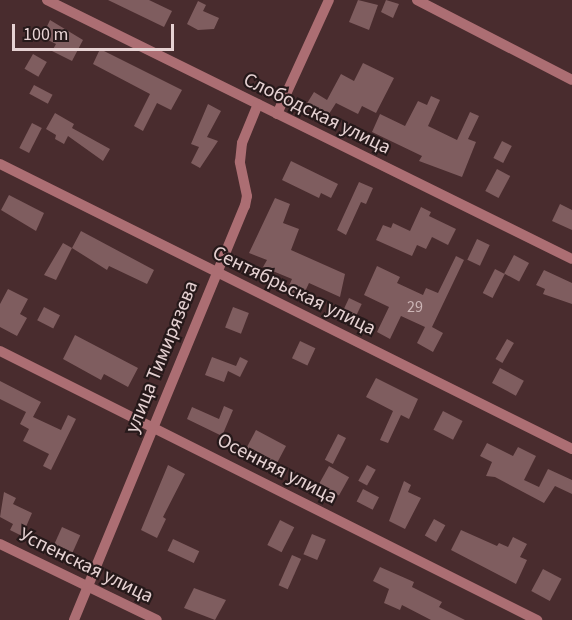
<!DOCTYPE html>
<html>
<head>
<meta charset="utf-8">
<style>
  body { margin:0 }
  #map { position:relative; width:572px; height:620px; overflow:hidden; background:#492c2e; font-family:"Source Sans 3",sans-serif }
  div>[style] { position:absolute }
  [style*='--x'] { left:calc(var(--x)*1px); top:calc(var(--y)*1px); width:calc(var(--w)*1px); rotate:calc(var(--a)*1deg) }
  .building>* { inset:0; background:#7f5d5f; transform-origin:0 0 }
  .minor>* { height:10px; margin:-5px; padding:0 5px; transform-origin:5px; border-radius:5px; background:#ac6e73 }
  span { translate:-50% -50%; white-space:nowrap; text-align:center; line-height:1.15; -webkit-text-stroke:4.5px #26191a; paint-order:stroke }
  .number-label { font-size:16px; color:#ccb5b6 }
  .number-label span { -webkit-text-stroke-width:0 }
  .street-label { font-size:20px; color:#e6d2d3 }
  .scale { position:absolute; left:12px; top:24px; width:162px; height:27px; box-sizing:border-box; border:3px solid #e6d2d3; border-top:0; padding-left:8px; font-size:18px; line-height:21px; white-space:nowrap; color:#e6d2d3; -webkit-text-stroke:4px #26191a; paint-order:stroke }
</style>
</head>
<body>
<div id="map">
  <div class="building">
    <i style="clip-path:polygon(108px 0,149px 0,172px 11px,164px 27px)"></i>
    <i style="clip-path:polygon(358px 0,378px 5px,369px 30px,349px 22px)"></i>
    <i style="clip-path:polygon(386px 0,399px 4px,393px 18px,381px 12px)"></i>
    <i style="clip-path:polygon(198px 1px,206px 5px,203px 11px,219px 18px,214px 29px,198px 30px,187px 24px)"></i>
    <i style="clip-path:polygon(50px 20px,83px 40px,72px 61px,52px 51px,56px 44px,42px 37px)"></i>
    <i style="clip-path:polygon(100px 49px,182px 90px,171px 110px,157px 103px,143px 131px,134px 126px,150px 94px,93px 64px)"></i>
    <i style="left:33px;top:54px;width:16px;height:17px;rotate:30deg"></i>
    <i style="clip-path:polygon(363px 63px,394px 78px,376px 113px,362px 106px,358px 114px,336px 103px,327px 117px,306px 105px,314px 92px,327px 100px,341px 74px,354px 81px)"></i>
    <i style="left:34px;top:85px;width:21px;height:10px;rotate:28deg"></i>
    <i style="clip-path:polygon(431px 96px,440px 100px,428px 126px,457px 140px,470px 112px,479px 116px,468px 139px,476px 142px,462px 177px,419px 161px,422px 156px,372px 132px,380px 114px,405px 126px,418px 101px,427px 105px)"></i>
    <i style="clip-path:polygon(208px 104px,221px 111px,207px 137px,218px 141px,200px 168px,191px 163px,199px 147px,191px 144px)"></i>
    <i style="clip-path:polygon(55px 113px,74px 124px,72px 128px,110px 149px,103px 161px,68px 136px,64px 144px,55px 139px,56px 135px,46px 129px)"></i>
    <i style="left:32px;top:123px;width:11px;height:28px;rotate:27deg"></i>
    <i style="left:502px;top:141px;width:11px;height:19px;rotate:27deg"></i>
    <i style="clip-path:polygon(291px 161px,338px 184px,331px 198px,321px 193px,319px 198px,282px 180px)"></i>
    <i style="left:497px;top:169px;width:15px;height:25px;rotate:28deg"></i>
    <i style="clip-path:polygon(359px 182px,373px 188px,366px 204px,361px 202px,346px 235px,337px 230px)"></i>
    <i style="clip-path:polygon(9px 195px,44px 213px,36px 231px,1px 210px)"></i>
    <i style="clip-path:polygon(275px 198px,290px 204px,283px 223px,299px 229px,291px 250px,345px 274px,340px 297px,309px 283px,302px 298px,287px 290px,292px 279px,263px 267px,267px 260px,249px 253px)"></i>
    <i style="clip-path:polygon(560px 204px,572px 210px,572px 230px,552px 221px)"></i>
    <i style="clip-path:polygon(421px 207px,431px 212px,429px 216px,456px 229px,448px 245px,432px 237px,426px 249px,417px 245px,412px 256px,376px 240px,383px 225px,391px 228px,393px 223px,410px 231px)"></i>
    <i style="clip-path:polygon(81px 231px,154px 270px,147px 284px,109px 266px,107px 270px,72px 248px,56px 280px,44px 275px,63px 243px,72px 248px)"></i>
    <i style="left:477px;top:239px;width:14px;height:23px;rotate:25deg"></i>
    <i style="left:514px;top:255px;width:17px;height:21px;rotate:28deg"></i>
    <i style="clip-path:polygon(456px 256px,464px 260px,432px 327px,443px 333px,433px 352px,417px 343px,425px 327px,401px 316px,390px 339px,377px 332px,389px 307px,364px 295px,377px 266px,400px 277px,397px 283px,423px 295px,426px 288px,438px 293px)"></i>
    <i style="left:495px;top:269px;width:11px;height:27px;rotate:27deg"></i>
    <i style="clip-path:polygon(544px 270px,572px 283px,572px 304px,543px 294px,545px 289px,536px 285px)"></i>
    <i style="clip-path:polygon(8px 289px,28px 299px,20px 314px,27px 318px,17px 336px,0 327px,0 304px)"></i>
    <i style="left:349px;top:298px;width:14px;height:19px;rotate:25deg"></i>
    <i style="left:44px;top:307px;width:18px;height:15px;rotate:27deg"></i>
    <i style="left:233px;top:307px;width:17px;height:22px;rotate:21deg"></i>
    <i style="clip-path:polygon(75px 335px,138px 368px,128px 387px,104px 374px,101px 380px,63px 359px)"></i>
    <i style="left:507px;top:339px;width:8px;height:23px;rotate:30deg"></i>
    <i style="left:300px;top:341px;width:17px;height:19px;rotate:25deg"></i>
    <i style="clip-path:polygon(212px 357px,236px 366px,240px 357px,248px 361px,240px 377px,228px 371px,224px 382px,205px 375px)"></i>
    <i style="left:500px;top:368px;width:27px;height:17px;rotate:28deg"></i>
    <i style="clip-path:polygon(376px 378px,418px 399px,409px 419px,401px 415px,388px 443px,380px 440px,393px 411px,366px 397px)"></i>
    <i style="clip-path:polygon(0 381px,41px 402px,33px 417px,61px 430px,68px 415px,76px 419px,51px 470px,43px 466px,49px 454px,23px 441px,29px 429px,20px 424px,26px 412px,0 399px)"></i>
    <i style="clip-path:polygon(224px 406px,233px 410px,222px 436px,187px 419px,192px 407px,219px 419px)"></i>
    <i style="left:443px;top:411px;width:22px;height:21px;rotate:27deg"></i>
    <i style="left:256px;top:430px;width:34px;height:22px;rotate:28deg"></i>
    <i style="left:338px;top:434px;width:9px;height:29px;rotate:27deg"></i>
    <i style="clip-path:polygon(487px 443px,513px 456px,518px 447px,536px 456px,524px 480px,539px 487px,548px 469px,572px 480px,572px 494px,555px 486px,544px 503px,495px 477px,486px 476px,492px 462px,480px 456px)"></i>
    <i style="clip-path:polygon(168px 465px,185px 474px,163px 517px,166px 519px,157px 538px,141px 530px)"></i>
    <i style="left:367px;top:465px;width:10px;height:18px;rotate:29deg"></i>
    <i style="left:329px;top:466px;width:23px;height:21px;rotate:29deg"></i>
    <i style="clip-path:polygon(404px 481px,411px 485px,408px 492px,421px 498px,405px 529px,389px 521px)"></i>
    <i style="left:363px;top:489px;width:18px;height:14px;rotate:27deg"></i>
    <i style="clip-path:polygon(4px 492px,16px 498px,13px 504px,32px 513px,22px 536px,10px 530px,13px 524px,0 517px)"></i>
    <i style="left:434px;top:519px;width:13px;height:19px;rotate:29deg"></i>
    <i style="left:280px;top:520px;width:16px;height:28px;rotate:27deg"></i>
    <i style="left:62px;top:527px;width:20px;height:19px;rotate:24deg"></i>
    <i style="clip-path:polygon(461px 530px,497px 546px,499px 543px,508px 547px,513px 537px,527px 544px,520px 557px,527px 560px,516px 584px,451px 550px)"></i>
    <i style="left:312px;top:534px;width:15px;height:22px;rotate:23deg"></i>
    <i style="left:173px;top:539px;width:29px;height:13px;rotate:25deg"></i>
    <i style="left:292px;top:555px;width:10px;height:33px;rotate:24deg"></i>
    <i style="clip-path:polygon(380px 567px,414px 582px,412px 587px,442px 602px,439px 607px,465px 620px,431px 620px,402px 605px,400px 610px,384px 603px,389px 589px,373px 581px)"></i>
    <i style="left:543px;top:569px;width:21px;height:25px;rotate:28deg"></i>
    <i style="clip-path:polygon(194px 588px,226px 600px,215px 620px,184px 608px)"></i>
  </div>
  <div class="minor">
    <i style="--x:47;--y:0;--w:585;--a:26.26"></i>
    <i style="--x:417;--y:0;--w:174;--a:27.3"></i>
    <i style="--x:277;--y:114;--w:125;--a:-65.5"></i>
    <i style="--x:0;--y:164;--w:639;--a:26.48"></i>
    <i style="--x:0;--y:351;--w:601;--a:26.61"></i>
    <i style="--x:0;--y:544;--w:174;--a:25.8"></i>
    <i style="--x:74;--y:620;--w:448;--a:-67.6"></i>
    <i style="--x:245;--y:206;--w:10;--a:-79"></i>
    <i style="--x:247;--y:196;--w:35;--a:-102"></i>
    <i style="--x:240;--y:162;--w:19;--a:-84"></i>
    <i style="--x:242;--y:143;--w:42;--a:-67.7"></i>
  </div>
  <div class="number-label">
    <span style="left:415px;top:307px">29</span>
  </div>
  <div class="street-label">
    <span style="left:317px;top:114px;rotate:26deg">Слободская улица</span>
    <span style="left:294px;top:291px;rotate:26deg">Сентябрьская улица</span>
    <span style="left:162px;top:357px;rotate:-68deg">улица Тимирязева</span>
    <span style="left:277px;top:469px;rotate:27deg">Осенняя улица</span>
    <span style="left:86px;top:566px;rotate:26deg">Успенская улица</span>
  </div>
  <div class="scale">100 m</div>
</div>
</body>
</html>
